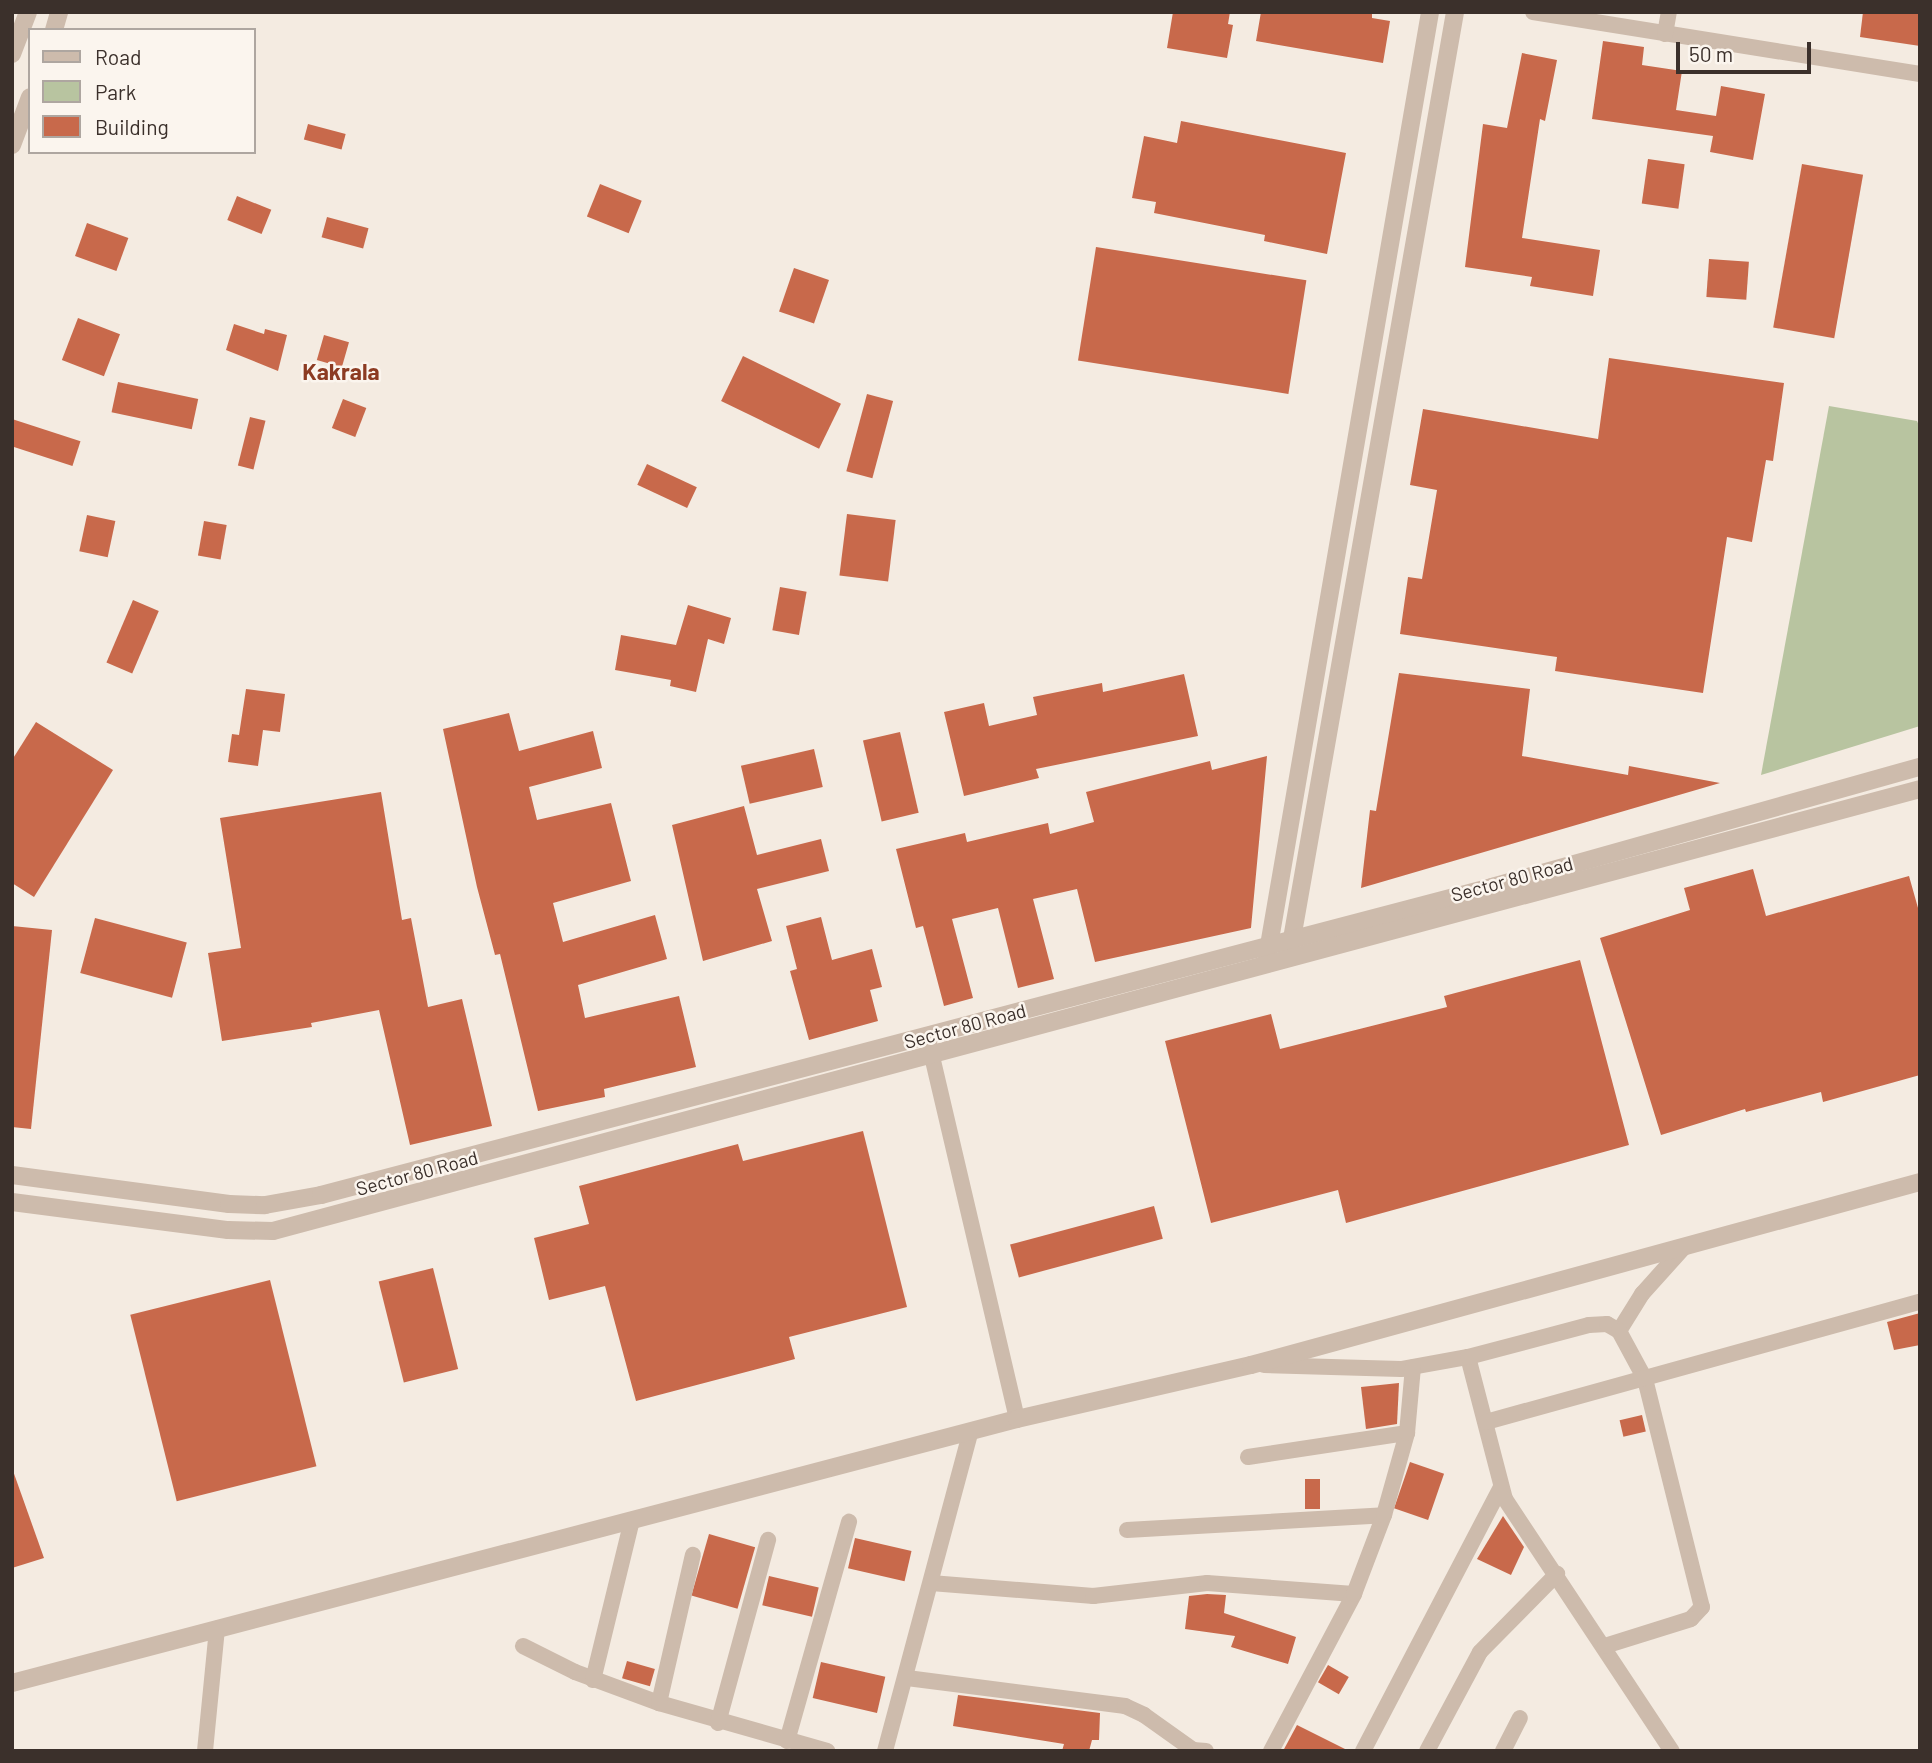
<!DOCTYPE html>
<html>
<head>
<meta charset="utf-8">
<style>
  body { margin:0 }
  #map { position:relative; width:1932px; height:1763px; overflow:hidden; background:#f4ebe1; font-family:Barlow,sans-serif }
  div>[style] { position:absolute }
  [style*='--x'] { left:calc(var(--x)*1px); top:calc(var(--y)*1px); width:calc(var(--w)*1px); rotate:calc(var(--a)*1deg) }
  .green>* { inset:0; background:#b8c4a0 }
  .building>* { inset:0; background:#c8694b; transform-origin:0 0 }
  .minor>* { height:16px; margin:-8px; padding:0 8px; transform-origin:8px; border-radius:8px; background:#cdbbac }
  .tertiary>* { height:18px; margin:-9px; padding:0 9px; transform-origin:9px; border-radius:9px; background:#cdbbac }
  span { translate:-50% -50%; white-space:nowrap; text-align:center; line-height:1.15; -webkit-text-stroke:5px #fbf5ee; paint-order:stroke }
  .street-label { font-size:19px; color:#3b302b }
  .quarter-label { font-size:23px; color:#8c3b22; font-weight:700 }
  .frame { position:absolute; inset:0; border:14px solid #3b302b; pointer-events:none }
  .legend { position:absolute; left:28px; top:28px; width:228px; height:126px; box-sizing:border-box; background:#fbf5ee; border:2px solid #aea6a0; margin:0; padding:9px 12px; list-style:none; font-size:21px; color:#3b302b }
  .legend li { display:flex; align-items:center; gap:14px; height:35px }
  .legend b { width:35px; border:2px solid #aea6a0 }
  .scale { position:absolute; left:1676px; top:42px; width:135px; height:32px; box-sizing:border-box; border:4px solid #3b302b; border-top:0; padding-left:9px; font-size:21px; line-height:24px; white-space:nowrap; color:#3b302b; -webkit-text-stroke:5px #fbf5ee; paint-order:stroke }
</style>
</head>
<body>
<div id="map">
  <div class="green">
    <i style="clip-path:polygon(1829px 406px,1917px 421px,1920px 428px,1920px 726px,1761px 775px)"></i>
  </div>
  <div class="building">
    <i style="clip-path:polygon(1173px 12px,1230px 12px,1228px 24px,1233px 25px,1227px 58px,1167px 48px)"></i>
    <i style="clip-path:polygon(1261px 12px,1372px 12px,1372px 18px,1390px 21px,1383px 63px,1256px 41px)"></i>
    <i style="clip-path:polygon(1863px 12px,1920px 12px,1920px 46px,1860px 37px)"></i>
    <i style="clip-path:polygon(1603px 41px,1644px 47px,1642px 65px,1682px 71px,1676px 110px,1716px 116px,1721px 86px,1765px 94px,1753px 160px,1710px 152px,1713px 136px,1592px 119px)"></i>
    <i style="clip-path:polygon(1522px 53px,1557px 60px,1545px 121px,1540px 119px,1522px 238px,1600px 250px,1593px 296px,1530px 286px,1532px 277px,1465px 267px,1483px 124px,1507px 128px)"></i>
    <i style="clip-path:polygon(1181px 121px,1346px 153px,1327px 254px,1264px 241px,1265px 235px,1154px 213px,1156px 202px,1132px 198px,1144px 136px,1177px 143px)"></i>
    <i style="left:308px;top:124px;width:39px;height:16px;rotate:15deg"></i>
    <i style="left:1648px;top:159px;width:37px;height:45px;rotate:8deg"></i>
    <i style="left:1802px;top:164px;width:62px;height:166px;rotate:10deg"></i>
    <i style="left:600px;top:184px;width:45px;height:35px;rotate:22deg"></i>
    <i style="left:237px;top:196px;width:37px;height:26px;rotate:22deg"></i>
    <i style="left:327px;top:217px;width:43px;height:21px;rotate:15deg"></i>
    <i style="left:87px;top:223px;width:44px;height:35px;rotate:20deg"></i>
    <i style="left:1096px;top:247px;width:213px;height:115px;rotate:9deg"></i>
    <i style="left:1709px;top:259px;width:40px;height:38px;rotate:4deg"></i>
    <i style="left:794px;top:268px;width:37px;height:46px;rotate:19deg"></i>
    <i style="left:78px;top:318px;width:45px;height:45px;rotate:21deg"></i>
    <i style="clip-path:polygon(234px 324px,264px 334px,265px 329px,287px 335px,278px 371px,226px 350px)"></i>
    <i style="left:324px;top:335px;width:26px;height:26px;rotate:16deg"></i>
    <i style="left:743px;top:356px;width:109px;height:50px;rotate:26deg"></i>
    <i style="clip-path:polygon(1609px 358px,1784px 383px,1773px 461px,1766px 460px,1752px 542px,1727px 537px,1703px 693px,1555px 671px,1557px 657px,1400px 634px,1408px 577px,1422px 579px,1437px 490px,1410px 485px,1423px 409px,1598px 439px)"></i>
    <i style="left:118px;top:382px;width:82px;height:31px;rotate:12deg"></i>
    <i style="left:867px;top:394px;width:27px;height:80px;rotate:15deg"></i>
    <i style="left:343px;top:399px;width:25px;height:31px;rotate:21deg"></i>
    <i style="left:250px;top:417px;width:16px;height:50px;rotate:14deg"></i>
    <i style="left:12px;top:419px;width:72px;height:26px;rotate:18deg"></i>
    <i style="left:647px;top:464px;width:55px;height:23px;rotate:25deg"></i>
    <i style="left:847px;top:514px;width:49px;height:62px;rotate:7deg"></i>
    <i style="left:87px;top:515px;width:29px;height:37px;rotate:12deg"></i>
    <i style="left:204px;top:521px;width:23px;height:35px;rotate:10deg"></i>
    <i style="left:780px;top:587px;width:27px;height:44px;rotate:10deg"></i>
    <i style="left:133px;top:600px;width:28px;height:68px;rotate:23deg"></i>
    <i style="clip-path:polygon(688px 605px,731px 618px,724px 644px,708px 639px,696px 692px,670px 686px,671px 680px,615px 670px,621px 635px,676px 645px)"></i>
    <i style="clip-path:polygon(1399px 673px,1530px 689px,1522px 756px,1628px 775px,1629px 766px,1720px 783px,1361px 888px,1370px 810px,1376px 811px)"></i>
    <i style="clip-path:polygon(1184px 674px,1198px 736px,1036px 769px,1039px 778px,964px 796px,944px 712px,984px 703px,989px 726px,1037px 715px,1033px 697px,1102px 683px,1103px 692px)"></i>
    <i style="clip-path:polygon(246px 689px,285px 694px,280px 732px,263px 730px,258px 766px,228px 762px,232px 734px,239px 735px)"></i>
    <i style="clip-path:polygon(509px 713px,519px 751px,593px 731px,602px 768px,529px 787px,537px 820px,611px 803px,631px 881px,553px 903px,563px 942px,655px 915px,667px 959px,578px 985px,585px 1018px,679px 996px,696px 1067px,604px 1089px,605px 1097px,538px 1111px,500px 954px,495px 955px,477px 887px,443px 729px)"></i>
    <i style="clip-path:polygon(36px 722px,113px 770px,34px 897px,12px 883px,12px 760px)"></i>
    <i style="left:900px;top:732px;width:83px;height:38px;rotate:77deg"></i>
    <i style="left:814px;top:749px;width:39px;height:75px;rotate:77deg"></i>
    <i style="clip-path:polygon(1267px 756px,1251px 928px,1095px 962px,1077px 889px,1033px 899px,1054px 979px,1018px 988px,998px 908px,952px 919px,973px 998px,944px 1006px,923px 926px,916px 928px,896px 849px,965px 833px,967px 842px,1048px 823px,1050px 834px,1094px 822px,1086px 792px,1210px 761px,1212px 770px)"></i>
    <i style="clip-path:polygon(381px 792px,402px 920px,411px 918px,428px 1007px,462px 999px,492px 1126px,410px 1145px,379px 1010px,311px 1023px,312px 1027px,222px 1041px,208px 953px,241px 948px,220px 818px)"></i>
    <i style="clip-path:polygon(744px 806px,757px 855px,821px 839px,829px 871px,757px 889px,772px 941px,703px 961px,672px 825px)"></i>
    <i style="clip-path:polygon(1753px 869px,1766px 916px,1909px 876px,1920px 915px,1920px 1075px,1823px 1102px,1821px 1092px,1746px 1112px,1745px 1109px,1661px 1135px,1600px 938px,1690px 910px,1684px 888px)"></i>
    <i style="clip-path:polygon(821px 917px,832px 960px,872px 949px,882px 987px,870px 990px,878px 1021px,809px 1040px,790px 971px,797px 969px,786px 926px)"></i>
    <i style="left:95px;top:918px;width:95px;height:57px;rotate:15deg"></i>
    <i style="clip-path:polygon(12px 926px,52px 930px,31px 1129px,12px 1127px)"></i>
    <i style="clip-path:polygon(1580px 960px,1629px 1145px,1346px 1223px,1338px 1190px,1211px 1223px,1165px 1041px,1271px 1014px,1280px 1049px,1447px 1007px,1444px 996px)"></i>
    <i style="clip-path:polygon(863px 1131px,907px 1307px,789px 1337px,795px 1359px,636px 1401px,605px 1286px,549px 1300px,534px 1238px,589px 1224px,579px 1186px,738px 1144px,743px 1161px)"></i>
    <i style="left:1154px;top:1206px;width:34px;height:149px;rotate:75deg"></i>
    <i style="left:433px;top:1268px;width:104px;height:56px;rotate:76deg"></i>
    <i style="left:270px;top:1280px;width:192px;height:144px;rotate:76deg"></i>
    <i style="clip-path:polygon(1920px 1313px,1920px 1345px,1894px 1350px,1887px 1322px)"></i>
    <i style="clip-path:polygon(1399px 1383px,1397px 1424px,1366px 1429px,1361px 1387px)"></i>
    <i style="left:1642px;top:1415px;width:17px;height:23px;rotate:77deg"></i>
    <i style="left:1410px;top:1462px;width:36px;height:49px;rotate:19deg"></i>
    <i style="clip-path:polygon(12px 1468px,44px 1558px,12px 1568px)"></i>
    <i style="left:1305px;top:1479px;width:15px;height:30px"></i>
    <i style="clip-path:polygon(1503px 1516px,1524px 1547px,1511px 1575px,1477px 1559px)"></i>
    <i style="left:709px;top:1534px;width:48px;height:64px;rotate:16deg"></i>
    <i style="left:855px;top:1538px;width:58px;height:31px;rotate:13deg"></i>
    <i style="left:769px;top:1576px;width:51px;height:30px;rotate:13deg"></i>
    <i style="clip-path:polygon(1207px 1594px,1226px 1595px,1224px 1613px,1296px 1637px,1288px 1664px,1231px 1647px,1235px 1636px,1185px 1629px,1189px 1596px)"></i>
    <i style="left:627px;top:1661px;width:29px;height:18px;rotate:16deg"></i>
    <i style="left:821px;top:1662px;width:66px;height:37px;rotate:13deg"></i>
    <i style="left:1328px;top:1665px;width:24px;height:20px;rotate:30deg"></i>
    <i style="clip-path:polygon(958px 1695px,1100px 1713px,1099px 1740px,1092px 1740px,1089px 1751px,1062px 1751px,1064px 1744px,953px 1726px)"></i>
    <i style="clip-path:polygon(1297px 1725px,1349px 1751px,1283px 1751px)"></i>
  </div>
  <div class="minor">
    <i style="--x:1533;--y:12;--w:392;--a:9.1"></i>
    <i style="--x:1665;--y:34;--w:22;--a:-80"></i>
    <i style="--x:927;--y:1035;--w:394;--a:76.8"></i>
    <i style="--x:1619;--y:1331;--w:44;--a:-58.1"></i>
    <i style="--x:1642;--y:1294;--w:64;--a:-48.1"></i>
    <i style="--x:1468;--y:1357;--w:147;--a:75.4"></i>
    <i style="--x:1505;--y:1499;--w:302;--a:56.5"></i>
    <i style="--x:1264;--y:1365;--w:137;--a:1.7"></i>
    <i style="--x:1401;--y:1369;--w:68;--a:-10.2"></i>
    <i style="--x:1468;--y:1357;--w:125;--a:-14.8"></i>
    <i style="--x:1589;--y:1325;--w:18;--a:-3"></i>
    <i style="--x:1607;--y:1324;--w:14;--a:30"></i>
    <i style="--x:1619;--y:1331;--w:55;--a:61.6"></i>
    <i style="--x:1645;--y:1379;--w:235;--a:76"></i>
    <i style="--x:1702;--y:1607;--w:16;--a:133"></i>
    <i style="--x:1691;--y:1619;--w:90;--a:162.6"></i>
    <i style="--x:1486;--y:1422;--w:450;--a:-15.5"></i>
    <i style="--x:1248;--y:1457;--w:161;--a:-8.6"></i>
    <i style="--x:1127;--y:1530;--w:257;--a:-3.3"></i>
    <i style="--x:931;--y:1583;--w:163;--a:4.6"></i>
    <i style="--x:1093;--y:1596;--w:115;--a:-6.5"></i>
    <i style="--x:1207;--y:1583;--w:147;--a:4.3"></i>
    <i style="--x:523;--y:1646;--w:58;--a:26.6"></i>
    <i style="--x:575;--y:1672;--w:90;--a:20.3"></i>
    <i style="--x:659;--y:1703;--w:175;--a:15.9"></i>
    <i style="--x:907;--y:1678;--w:220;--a:7.3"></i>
    <i style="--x:1125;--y:1706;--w:21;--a:25"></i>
    <i style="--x:1144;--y:1715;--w:60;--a:35.5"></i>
    <i style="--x:1193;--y:1750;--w:13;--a:4"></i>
    <i style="--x:593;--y:1680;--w:165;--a:-76.3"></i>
    <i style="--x:659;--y:1703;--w:152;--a:-77.1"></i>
    <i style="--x:718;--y:1723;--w:190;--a:-74.7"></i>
    <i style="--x:787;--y:1741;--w:228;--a:-74.2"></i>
    <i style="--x:205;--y:1751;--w:123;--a:-84.4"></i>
    <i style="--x:885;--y:1751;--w:329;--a:-75"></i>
    <i style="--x:1271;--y:1751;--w:178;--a:-62.1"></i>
    <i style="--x:1354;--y:1594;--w:85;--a:-69.2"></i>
    <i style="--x:1384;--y:1515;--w:85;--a:-74.3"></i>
    <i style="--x:1407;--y:1433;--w:66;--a:-84.8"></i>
    <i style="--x:1363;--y:1751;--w:298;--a:-62.4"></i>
    <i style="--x:1427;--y:1751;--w:112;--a:-61.8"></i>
    <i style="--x:1480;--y:1652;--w:110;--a:-45.4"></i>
    <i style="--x:1503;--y:1751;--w:37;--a:-63"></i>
  </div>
  <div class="tertiary">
    <i style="--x:54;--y:30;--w:19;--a:-74"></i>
    <i style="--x:12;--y:54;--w:45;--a:-69.1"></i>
    <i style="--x:12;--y:145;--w:51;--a:-69.4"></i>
    <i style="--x:1290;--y:950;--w:952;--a:-80.02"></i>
    <i style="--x:1267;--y:957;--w:959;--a:-80.21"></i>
    <i style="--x:12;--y:1175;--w:219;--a:7.6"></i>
    <i style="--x:229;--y:1204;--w:36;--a:2"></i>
    <i style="--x:265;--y:1205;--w:57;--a:-10.1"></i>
    <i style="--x:321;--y:1195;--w:1211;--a:-14.74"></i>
    <i style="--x:1492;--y:887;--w:445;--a:-15.7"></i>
    <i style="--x:12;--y:1202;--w:218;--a:7.4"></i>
    <i style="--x:228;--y:1230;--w:45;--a:1.3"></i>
    <i style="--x:273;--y:1231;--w:1705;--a:-15.02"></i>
    <i style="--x:12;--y:1683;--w:1039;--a:-14.72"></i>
    <i style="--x:1017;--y:1419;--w:240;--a:-13"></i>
    <i style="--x:1251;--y:1365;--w:694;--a:-15.3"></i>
  </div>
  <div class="street-label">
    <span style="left:1512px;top:879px;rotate:-15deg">Sector 80 Road</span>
    <span style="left:965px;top:1026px;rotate:-15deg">Sector 80 Road</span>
    <span style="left:417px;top:1173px;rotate:-15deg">Sector 80 Road</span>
  </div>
  <div class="quarter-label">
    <span style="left:341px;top:371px">Kakrala</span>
  </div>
  <div class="frame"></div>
  <ul class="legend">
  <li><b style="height:9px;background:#cdbbac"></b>Road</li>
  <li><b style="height:19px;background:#b8c4a0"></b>Park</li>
  <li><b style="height:19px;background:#c8694b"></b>Building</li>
  </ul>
  <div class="scale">50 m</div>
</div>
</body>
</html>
